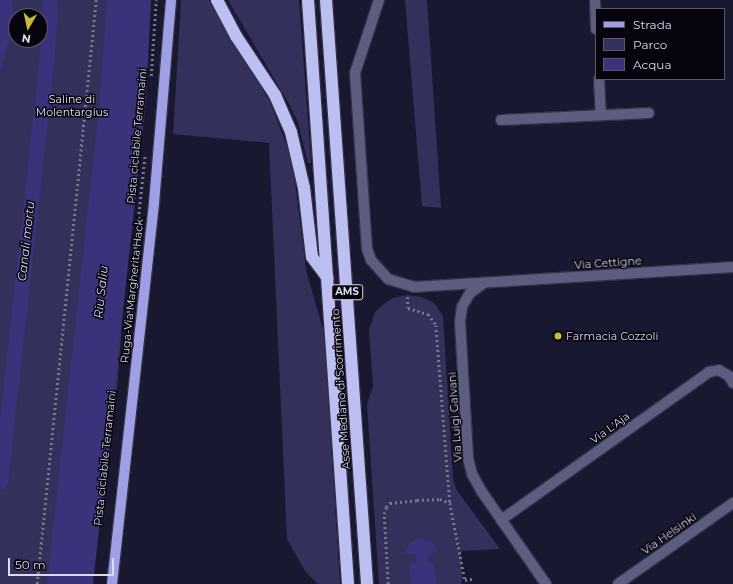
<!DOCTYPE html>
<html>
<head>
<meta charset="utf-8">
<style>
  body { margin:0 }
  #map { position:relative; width:733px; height:584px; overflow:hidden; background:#191831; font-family:Montserrat,sans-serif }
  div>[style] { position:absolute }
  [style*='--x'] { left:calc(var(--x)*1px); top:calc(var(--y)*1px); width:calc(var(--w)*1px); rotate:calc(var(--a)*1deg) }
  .green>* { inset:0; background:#33315b }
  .water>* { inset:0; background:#3a327a }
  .canal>* { height:15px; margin:-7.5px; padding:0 7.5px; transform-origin:7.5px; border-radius:7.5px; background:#3a327a }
  .path>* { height:2.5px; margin-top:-1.25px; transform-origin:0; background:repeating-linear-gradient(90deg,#77778d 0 2px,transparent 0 5px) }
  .roads { filter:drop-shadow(1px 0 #34334b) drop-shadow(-1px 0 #34334b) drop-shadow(0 1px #34334b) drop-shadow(0 -1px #34334b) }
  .minor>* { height:10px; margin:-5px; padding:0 5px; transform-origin:5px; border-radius:5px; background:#5d5d7f }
  .major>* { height:10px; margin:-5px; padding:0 5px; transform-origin:5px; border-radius:5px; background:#a09fe5 }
  .highway>* { height:12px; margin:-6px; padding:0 6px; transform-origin:6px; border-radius:6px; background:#bdbef1 }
  .dots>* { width:11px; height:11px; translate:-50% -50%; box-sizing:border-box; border:2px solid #06050f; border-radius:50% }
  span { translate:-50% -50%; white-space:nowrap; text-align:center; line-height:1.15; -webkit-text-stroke:3px #06050f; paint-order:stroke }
  .shield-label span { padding:1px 3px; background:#06050f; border:1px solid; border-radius:3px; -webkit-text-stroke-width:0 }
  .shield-label { font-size:10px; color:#dadbed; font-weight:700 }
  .park-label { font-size:11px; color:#e1e2f8 }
  .street-label { font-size:11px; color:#dadbed }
  .poi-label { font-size:11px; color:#dadbed }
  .left { translate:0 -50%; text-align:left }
  .water-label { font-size:12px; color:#d9d9ef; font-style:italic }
  .legend { position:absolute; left:595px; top:8px; width:130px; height:72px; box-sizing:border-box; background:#06050f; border:1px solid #5b5b68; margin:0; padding:5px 7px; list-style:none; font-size:12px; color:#dadbed }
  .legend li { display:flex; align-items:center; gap:8px; height:20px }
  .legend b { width:20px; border:1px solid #5b5b68 }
  .north { position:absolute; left:8px; top:8px; width:40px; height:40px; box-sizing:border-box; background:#06050f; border:1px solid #5b5b68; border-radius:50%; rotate:189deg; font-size:11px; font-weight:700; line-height:16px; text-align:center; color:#dadbed }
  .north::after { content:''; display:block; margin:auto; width:14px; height:18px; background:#c7bb3c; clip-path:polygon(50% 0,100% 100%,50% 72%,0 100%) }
  .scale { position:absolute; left:8px; top:558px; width:106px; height:18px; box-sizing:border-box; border:2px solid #dadbed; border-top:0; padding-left:5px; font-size:12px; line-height:14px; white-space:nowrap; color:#dadbed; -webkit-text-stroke:3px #06050f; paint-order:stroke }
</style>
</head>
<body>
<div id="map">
  <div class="green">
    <i style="clip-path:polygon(evenodd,0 0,151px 0,138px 173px,128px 243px,116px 402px,91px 584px,0 584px,0 0,16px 16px,40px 16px,40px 40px,16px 40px,16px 16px)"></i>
    <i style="clip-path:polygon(181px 0,209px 0,270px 102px,292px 159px,306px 270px,324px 333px,340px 584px,318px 584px,305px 571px,287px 539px,269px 143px,173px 134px)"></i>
    <i style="clip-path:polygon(228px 0,299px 0,311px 163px,308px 163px,298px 122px,288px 102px)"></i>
    <i style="clip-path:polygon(405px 0,427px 0,441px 208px,422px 206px)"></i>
    <i style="clip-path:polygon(407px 295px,421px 297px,434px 303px,443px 316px,453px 478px,456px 489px,500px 549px,461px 551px,462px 584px,379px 584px,367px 405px,373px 386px,369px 330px,375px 312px,384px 304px,393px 298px)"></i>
  </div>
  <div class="water">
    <i style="clip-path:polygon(0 0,13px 0,12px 29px,0 75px)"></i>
    <i style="clip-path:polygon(107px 0,151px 0,146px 101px,93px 584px,47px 584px,100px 98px)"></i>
    <i style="clip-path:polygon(422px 538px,432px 542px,437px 551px,428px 554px,429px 563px,434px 562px,436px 584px,411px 584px,409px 564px,416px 563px,415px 554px,405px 554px,406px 549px,412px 541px)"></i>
  </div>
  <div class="canal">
    <i style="--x:0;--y:482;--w:431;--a:-83.7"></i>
    <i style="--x:47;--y:54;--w:54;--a:-86.8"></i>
  </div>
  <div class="path">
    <i style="--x:151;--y:76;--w:76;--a:-86.2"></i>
    <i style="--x:408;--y:297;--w:11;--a:90"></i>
    <i style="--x:408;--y:308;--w:21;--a:17"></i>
    <i style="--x:428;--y:314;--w:14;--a:54"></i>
    <i style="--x:436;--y:325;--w:179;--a:85.5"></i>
    <i style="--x:127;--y:323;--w:169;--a:-83.9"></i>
    <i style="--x:37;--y:584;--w:587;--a:-84.23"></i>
    <i style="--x:388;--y:584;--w:70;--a:-93.3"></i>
    <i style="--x:384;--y:514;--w:7;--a:-74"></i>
    <i style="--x:386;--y:507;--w:6;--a:-45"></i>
    <i style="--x:390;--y:503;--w:27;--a:-6"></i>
    <i style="--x:417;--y:500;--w:23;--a:-2"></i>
    <i style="--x:440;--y:499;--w:11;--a:22"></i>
    <i style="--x:450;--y:503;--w:78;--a:79"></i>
    <i style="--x:465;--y:580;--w:7;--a:-8"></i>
  </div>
  <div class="roads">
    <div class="minor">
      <i style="--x:379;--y:0;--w:77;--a:108.2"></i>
      <i style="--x:355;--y:73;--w:176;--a:86.1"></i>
      <i style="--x:367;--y:249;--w:12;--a:70"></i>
      <i style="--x:371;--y:260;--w:25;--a:48"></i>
      <i style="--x:388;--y:279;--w:27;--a:17"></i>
      <i style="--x:414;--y:287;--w:320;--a:-3.6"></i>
      <i style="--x:595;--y:0;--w:29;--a:88"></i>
      <i style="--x:599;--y:79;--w:36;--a:87"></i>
      <i style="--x:501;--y:120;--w:148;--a:-2.7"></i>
      <i style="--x:484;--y:283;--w:17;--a:144"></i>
      <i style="--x:470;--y:293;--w:16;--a:120"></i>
      <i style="--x:462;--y:307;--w:15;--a:98"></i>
      <i style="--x:460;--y:322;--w:136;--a:86.6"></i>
      <i style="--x:468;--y:458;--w:16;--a:76"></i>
      <i style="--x:472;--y:474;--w:21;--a:61"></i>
      <i style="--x:482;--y:492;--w:112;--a:55.2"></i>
      <i style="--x:501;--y:520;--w:255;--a:-35.4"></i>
      <i style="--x:709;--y:372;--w:10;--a:-11"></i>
      <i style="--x:719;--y:370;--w:12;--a:31"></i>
      <i style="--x:729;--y:376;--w:8;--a:60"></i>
      <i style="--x:618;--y:584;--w:141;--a:-35.2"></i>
    </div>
    <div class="major">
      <i style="--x:112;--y:584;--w:383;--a:-83.7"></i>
      <i style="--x:154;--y:203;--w:204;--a:-85.2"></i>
    </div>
    <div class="highway">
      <i style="--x:217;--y:0;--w:41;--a:62.2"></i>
      <i style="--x:236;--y:36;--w:71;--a:56.5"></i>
      <i style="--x:275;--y:95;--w:40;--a:66.6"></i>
      <i style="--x:291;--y:132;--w:57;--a:76.9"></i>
      <i style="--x:304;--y:188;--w:69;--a:83.4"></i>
      <i style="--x:312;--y:257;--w:26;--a:53"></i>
      <i style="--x:308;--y:0;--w:585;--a:86.08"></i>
      <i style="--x:326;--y:0;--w:585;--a:85.98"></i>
    </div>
  </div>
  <div class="dots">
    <i style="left:558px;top:336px;background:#c7bb3c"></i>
  </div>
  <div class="shield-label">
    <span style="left:347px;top:292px">AMS</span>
  </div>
  <div class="park-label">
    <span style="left:72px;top:106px">Saline di<br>Molentargius</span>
  </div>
  <div class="street-label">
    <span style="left:137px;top:136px;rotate:-85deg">Pista ciclabile Terramaini</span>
    <span style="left:608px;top:263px;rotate:-4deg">Via Cettigne</span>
    <span style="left:132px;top:291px;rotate:-84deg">Ruga-Via Margherita Hack</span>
    <span style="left:341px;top:389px;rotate:-94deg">Asse Mediano di Scorrimento</span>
    <span style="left:455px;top:417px;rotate:-94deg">Via Luigi Galvani</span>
    <span style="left:610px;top:428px;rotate:-36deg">Via L'Aja</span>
    <span style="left:105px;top:458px;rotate:-84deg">Pista ciclabile Terramaini</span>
    <span style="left:669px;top:534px;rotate:-35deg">Via Helsinki</span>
  </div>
  <div class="poi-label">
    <span class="left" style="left:566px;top:336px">Farmacia Cozzoli</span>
  </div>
  <div class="water-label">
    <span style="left:26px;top:241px;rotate:-84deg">Canali mortu</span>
    <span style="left:101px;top:292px;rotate:-84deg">Riu Saliu</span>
  </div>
  <ul class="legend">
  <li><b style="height:5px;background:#a09fe5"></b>Strada</li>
  <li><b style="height:11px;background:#33315b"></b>Parco</li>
  <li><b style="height:11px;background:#3a327a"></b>Acqua</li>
  </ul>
  <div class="north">N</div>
  <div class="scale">50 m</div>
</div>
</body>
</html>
